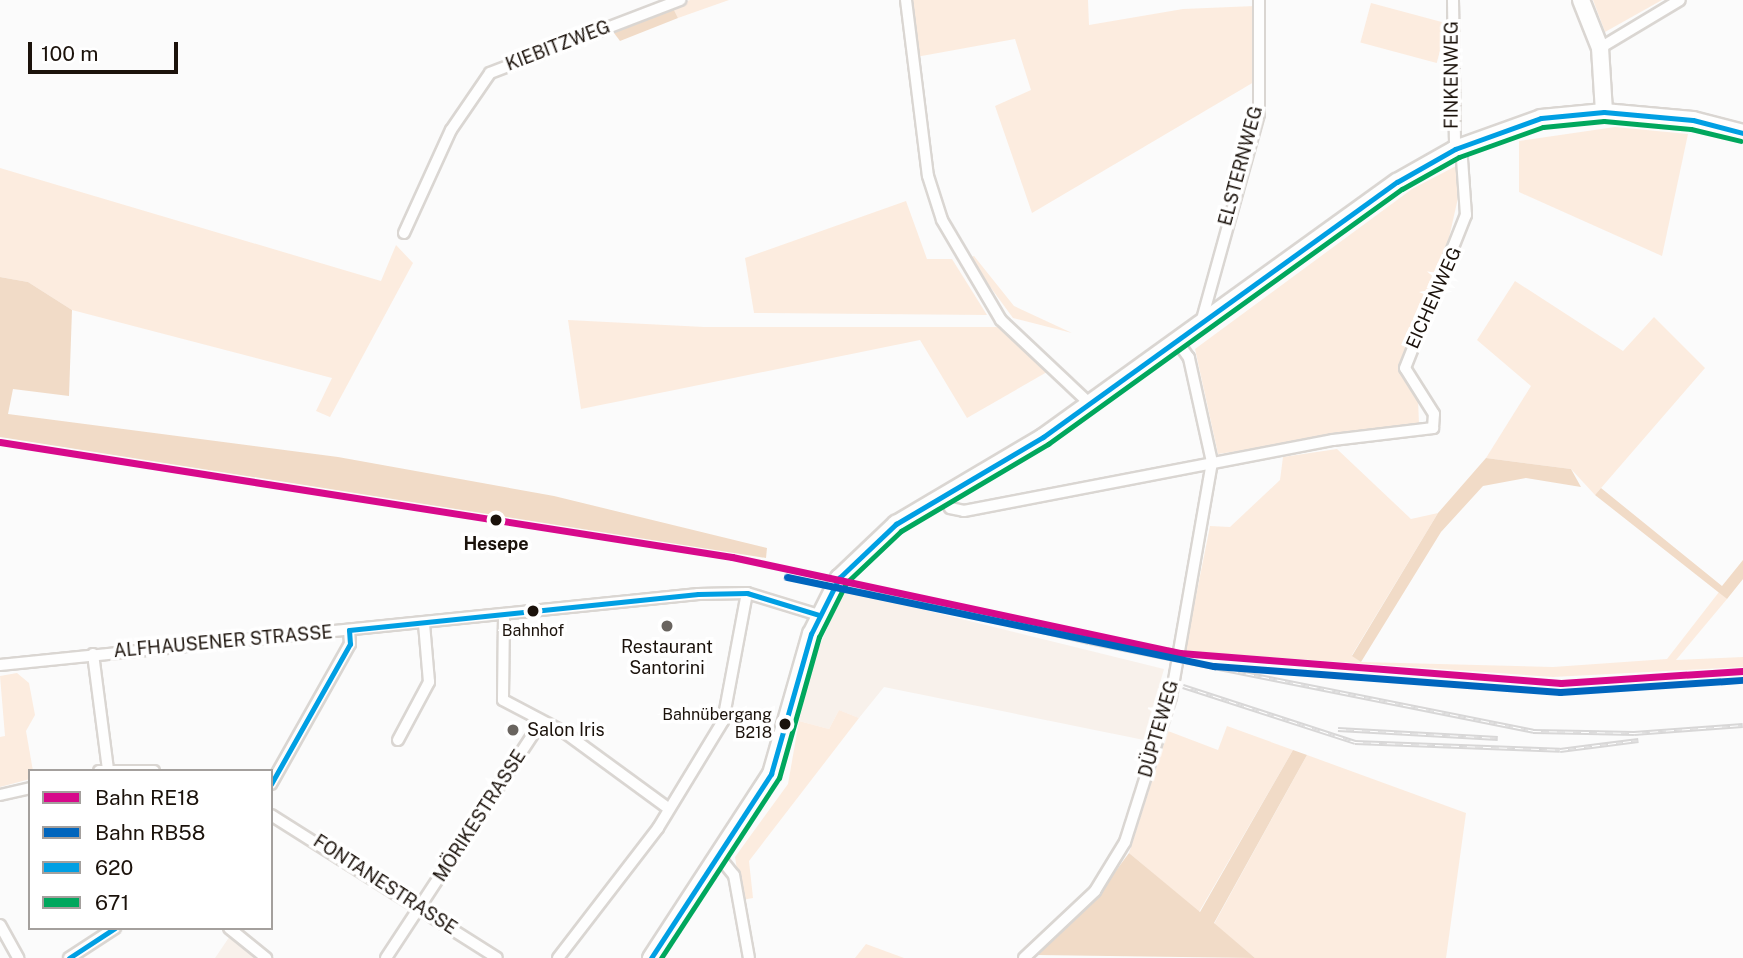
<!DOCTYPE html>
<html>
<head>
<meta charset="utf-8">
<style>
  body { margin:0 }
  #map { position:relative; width:1743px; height:958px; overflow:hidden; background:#fbfbfb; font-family:"Public Sans",sans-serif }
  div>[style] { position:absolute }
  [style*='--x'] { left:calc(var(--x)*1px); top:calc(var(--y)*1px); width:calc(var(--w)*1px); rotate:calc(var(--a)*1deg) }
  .built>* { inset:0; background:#f8f1eb }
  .green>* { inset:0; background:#fcecdf; transform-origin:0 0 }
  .forest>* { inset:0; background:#f1dbc7 }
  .roads { filter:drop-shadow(2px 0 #dad6d2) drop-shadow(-2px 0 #dad6d2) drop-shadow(0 2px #dad6d2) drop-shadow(0 -2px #dad6d2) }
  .street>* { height:10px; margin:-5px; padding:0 5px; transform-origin:5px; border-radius:5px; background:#fefefe }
  .secondary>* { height:16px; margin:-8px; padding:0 8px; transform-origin:8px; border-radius:8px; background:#fefefe }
  .rail>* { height:5px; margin-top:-2.5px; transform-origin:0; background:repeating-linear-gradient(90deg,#fff 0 8px,#d8d7d7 0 16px); box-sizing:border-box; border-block:2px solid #d8d7d7 }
  .bus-1>* { height:5px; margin:-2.5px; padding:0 2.5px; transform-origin:2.5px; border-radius:2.5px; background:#009fe3 }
  .bus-2>* { height:5px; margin:-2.5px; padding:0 2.5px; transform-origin:2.5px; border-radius:2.5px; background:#00a75d }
  .rail-1>* { height:7px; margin:-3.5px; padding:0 3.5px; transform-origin:3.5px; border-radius:3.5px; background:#d7098b }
  .rail-2>* { height:7px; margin:-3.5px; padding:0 3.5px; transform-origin:3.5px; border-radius:3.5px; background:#0065bd }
  .dots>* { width:19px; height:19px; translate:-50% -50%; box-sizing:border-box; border:4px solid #fff; border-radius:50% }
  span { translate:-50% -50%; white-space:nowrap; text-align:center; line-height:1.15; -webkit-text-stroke:7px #fff; paint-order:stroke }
  .bus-label { font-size:16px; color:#1b120b }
  .right { translate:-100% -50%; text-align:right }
  .street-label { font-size:18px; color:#1b120b }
  .stop-label { font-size:18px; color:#1b120b; font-weight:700 }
  .poi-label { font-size:18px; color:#1b120b }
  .left { translate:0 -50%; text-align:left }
  .legend { position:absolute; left:28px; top:769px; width:245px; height:161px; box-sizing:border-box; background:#fff; border:2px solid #a4a09d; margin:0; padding:9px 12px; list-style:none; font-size:21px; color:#1b120b }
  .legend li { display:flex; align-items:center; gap:14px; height:35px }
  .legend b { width:35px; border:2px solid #a4a09d }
  .scale { position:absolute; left:28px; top:42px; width:150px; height:32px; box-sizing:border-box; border:4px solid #1b120b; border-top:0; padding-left:9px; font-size:21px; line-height:24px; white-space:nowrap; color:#1b120b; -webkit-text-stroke:5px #fff; paint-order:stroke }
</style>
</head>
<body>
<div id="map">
  <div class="built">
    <i style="clip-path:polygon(844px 590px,1164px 669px,1144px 740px,884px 687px,859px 718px,839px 710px,829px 729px,799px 721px,813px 661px)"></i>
    <i style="clip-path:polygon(230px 936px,249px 953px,256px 958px,215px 958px)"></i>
  </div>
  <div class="green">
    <i style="clip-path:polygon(690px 0,729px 0,678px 18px,672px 6px)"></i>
    <i style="clip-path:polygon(909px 0,1088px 0,1089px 25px,1183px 9px,1255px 6px,1254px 82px,1032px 213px,995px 106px,1031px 90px,1015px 39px,916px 57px)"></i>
    <i style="clip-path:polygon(1593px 0,1662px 0,1605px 32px)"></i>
    <i style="left:1371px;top:3px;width:79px;height:41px;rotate:15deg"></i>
    <i style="clip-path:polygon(1615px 127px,1688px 134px,1662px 256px,1519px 192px,1519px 141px)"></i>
    <i style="clip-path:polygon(1456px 166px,1458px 198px,1444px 260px,1400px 362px,1418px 399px,1419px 424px,1218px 454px,1195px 349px,1412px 189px)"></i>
    <i style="clip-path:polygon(0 168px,381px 281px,396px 245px,413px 263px,330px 417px,316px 411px,332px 378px,72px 310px,28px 282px,0 277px)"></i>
    <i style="clip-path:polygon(906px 201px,927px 259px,952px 259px,987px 315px,754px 313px,745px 258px)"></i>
    <i style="clip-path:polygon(974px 256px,1014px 306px,1072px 333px,1013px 318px,969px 258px)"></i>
    <i style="clip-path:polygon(1515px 281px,1623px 351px,1654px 317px,1705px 368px,1595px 495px,1571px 469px,1486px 458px,1531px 386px,1477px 340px)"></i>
    <i style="clip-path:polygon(568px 320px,704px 327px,1003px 327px,1047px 372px,967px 418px,920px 340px,581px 409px)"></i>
    <i style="clip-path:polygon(1337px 449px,1411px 519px,1438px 513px,1352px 655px,1361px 662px,1553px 667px,1667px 659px,1719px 592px,1727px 599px,1676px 660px,1743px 657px,1743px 667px,1553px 677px,1185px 651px,1210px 526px,1230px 527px,1280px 480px,1283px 457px)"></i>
    <i style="clip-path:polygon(17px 673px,29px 683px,35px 715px,26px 731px,33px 771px,30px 779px,0 787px,0 737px,5px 736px,0 676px)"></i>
    <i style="clip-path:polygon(839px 710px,859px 718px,749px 861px,753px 898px,742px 900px,735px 857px,788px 784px,799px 721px,829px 729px)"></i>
    <i style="clip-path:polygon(1227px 726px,1293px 750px,1199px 912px,1129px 853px,1168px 731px,1218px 750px)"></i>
    <i style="clip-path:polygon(1307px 755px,1466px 813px,1446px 958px,1255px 958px,1214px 924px)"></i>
    <i style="clip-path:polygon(866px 944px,904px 958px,855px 958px)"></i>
  </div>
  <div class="forest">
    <i style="clip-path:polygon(672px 6px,678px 18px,620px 41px,611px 29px)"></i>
    <i style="clip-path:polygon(0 277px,28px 282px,72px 310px,69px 396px,13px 389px,8px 414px,338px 457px,554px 496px,767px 548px,766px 558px,0 437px)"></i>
    <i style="clip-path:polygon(1486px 458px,1571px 469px,1581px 487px,1526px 478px,1483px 486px,1441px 532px,1361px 662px,1352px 656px,1438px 513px)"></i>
    <i style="clip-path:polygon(1601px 488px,1722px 586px,1743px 560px,1743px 579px,1727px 599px,1595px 495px)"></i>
    <i style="clip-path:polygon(1293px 750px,1307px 755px,1214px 923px,1255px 958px,1036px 955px,1098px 895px,1129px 853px,1200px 912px)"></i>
  </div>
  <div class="roads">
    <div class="street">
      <i style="--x:906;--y:0;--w:177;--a:82.9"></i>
      <i style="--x:928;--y:176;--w:46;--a:72.3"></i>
      <i style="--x:942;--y:220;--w:116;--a:59.5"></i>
      <i style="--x:1001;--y:320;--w:122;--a:43.3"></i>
      <i style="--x:1453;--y:0;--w:149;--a:89.2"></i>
      <i style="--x:1600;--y:48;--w:93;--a:-31"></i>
      <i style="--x:404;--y:233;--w:113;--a:-65.5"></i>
      <i style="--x:451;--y:130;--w:69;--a:-55.6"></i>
      <i style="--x:490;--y:73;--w:204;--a:-21"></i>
      <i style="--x:1201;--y:323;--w:217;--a:-74.5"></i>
      <i style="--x:1259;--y:114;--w:114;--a:-90"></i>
      <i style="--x:942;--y:495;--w:15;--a:58"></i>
      <i style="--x:950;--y:508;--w:14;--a:12"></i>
      <i style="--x:964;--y:511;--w:376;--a:-10.9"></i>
      <i style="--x:1333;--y:440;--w:101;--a:-6.8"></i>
      <i style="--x:1433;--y:428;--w:14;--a:-86"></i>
      <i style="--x:1434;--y:414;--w:54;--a:-122.2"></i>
      <i style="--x:1405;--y:368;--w:165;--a:-68.3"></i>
      <i style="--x:1466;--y:215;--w:69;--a:-94.1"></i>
      <i style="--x:504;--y:616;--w:84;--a:90.7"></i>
      <i style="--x:503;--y:700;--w:69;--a:27.7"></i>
      <i style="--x:564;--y:732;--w:129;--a:36.2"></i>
      <i style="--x:93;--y:654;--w:116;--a:82.6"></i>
      <i style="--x:0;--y:665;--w:702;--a:-5.81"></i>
      <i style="--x:698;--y:594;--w:49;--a:-1.2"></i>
      <i style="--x:747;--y:593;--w:75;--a:17"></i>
      <i style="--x:398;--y:740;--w:66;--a:-61.9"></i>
      <i style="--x:429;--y:682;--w:58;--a:-94.9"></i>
      <i style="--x:99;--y:771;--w:55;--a:0"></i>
      <i style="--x:271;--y:784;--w:161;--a:-60.6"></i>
      <i style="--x:350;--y:644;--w:14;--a:-94"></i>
      <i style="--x:0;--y:795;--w:31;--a:-13"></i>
      <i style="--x:271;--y:815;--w:267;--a:32.3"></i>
      <i style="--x:720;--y:858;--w:22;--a:51"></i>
      <i style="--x:734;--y:875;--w:84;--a:79.8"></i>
      <i style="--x:0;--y:925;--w:38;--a:61"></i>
      <i style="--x:229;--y:928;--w:48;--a:39"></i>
      <i style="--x:69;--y:958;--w:55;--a:-33.1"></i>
      <i style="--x:386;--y:958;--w:280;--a:-56.7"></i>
      <i style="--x:558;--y:958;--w:164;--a:-52.4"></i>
      <i style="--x:658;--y:828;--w:125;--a:-58.7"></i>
      <i style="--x:723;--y:721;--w:130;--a:-79.4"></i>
      <i style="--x:1024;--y:958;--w:98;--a:-43.3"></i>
      <i style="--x:1095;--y:891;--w:57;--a:-58.5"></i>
      <i style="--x:1125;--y:842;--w:152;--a:-72.4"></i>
      <i style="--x:1171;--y:697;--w:239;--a:-80.1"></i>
      <i style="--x:1212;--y:462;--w:107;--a:-102.5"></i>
      <i style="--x:1189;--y:358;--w:21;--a:-125"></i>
    </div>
    <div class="secondary">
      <i style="--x:1581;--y:0;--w:52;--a:68.4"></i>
      <i style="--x:1600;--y:48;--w:64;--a:86.4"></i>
      <i style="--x:651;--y:958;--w:220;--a:-56.9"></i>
      <i style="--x:771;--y:774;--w:146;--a:-74.1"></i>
      <i style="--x:811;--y:634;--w:63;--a:-63.4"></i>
      <i style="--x:839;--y:578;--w:79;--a:-43.5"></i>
      <i style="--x:896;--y:524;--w:171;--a:-30.6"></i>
      <i style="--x:1043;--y:437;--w:436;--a:-35.8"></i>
      <i style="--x:1397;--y:182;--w:67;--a:-29.6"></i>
      <i style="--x:1455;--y:149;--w:91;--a:-19.8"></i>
      <i style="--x:1541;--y:118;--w:63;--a:-5.4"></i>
      <i style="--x:1604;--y:112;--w:89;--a:5.1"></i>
      <i style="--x:1693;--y:120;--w:52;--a:14.6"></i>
    </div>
  </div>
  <div class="rail">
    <i style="--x:857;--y:588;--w:238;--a:13.1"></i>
    <i style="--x:1089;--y:642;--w:453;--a:11.3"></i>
    <i style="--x:1533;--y:731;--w:101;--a:1.1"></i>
    <i style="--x:1634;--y:733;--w:109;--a:-4.2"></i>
    <i style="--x:1183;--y:686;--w:181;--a:18"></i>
    <i style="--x:1355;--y:742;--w:205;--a:2.2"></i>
    <i style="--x:1560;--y:750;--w:79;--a:-7.3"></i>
    <i style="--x:1338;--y:729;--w:160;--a:3.2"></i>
  </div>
  <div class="bus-1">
    <i style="--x:349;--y:630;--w:351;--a:-5.9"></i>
    <i style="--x:698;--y:594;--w:49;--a:-1.2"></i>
    <i style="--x:747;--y:593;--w:75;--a:17"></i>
    <i style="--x:271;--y:784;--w:161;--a:-60.6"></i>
    <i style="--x:350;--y:644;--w:14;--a:-94"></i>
    <i style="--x:69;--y:958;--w:55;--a:-33.1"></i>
    <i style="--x:651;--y:958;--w:220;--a:-56.9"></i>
    <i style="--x:771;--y:774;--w:146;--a:-74.1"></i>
    <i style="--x:811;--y:634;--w:63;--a:-63.4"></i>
    <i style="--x:839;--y:578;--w:79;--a:-43.5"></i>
    <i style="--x:896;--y:524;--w:171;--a:-30.6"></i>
    <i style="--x:1043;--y:437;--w:436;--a:-35.8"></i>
    <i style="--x:1397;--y:182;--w:67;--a:-29.6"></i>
    <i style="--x:1455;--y:149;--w:91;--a:-19.8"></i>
    <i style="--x:1541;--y:118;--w:63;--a:-5.4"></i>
    <i style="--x:1604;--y:112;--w:89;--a:5.1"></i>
    <i style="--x:1693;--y:120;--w:52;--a:14.6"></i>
  </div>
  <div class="bus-2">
    <i style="--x:661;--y:958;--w:215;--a:-56.8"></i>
    <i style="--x:779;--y:778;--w:147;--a:-74.2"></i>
    <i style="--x:819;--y:637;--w:60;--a:-63.4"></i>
    <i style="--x:846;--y:583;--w:76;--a:-43.4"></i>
    <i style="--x:901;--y:531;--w:171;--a:-30.6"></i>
    <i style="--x:1048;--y:444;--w:436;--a:-35.8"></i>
    <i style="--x:1402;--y:189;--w:65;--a:-29.3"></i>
    <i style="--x:1459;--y:157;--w:89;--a:-19.7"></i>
    <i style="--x:1543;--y:127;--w:61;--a:-5.6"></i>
    <i style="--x:1604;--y:121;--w:87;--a:5.3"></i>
    <i style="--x:1691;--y:129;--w:51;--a:13.5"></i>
  </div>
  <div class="rail-1">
    <i style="--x:0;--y:442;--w:741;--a:8.93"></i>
    <i style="--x:732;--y:557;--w:458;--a:12.1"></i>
    <i style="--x:1180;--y:653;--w:382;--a:4.5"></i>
    <i style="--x:1561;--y:683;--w:182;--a:-3.8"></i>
  </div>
  <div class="rail-2">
    <i style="--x:787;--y:577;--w:436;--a:11.8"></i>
    <i style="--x:1214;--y:666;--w:347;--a:4.3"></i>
    <i style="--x:1560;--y:692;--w:183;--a:-3.8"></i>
  </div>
  <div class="dots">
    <i style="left:496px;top:520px;background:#1b120b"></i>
    <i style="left:533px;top:611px;background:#1b120b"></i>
    <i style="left:667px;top:626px;background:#69645f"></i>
    <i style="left:785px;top:724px;background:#1b120b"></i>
    <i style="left:513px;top:730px;background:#69645f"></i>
  </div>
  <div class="bus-label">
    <span style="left:533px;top:631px">Bahnhof</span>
    <span class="right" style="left:772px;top:724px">Bahnübergang<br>B218</span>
  </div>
  <div class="street-label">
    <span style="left:558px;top:46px;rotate:-21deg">KIEBITZWEG</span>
    <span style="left:1452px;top:75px;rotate:-90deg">FINKENWEG</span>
    <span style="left:1241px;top:166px;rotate:-75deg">ELSTERNWEG</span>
    <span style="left:1434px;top:298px;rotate:-66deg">EICHENWEG</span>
    <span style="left:223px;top:642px;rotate:-5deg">ALFHAUSENER STRASSE</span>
    <span style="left:1159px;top:729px;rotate:-74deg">DÜPTEWEG</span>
    <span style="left:480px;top:816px;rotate:-57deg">MÖRIKESTRASSE</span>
    <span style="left:385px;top:885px;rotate:33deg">FONTANESTRASSE</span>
  </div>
  <div class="stop-label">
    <span style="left:496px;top:544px">Hesepe</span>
  </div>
  <div class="poi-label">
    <span style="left:667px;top:658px">Restaurant<br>Santorini</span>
    <span class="left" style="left:527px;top:730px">Salon Iris</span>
  </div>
  <ul class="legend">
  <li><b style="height:9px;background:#d7098b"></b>Bahn RE18</li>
  <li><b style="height:9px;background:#0065bd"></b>Bahn RB58</li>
  <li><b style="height:9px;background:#009fe3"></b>620</li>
  <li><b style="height:9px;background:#00a75d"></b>671</li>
  </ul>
  <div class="scale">100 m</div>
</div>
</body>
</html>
